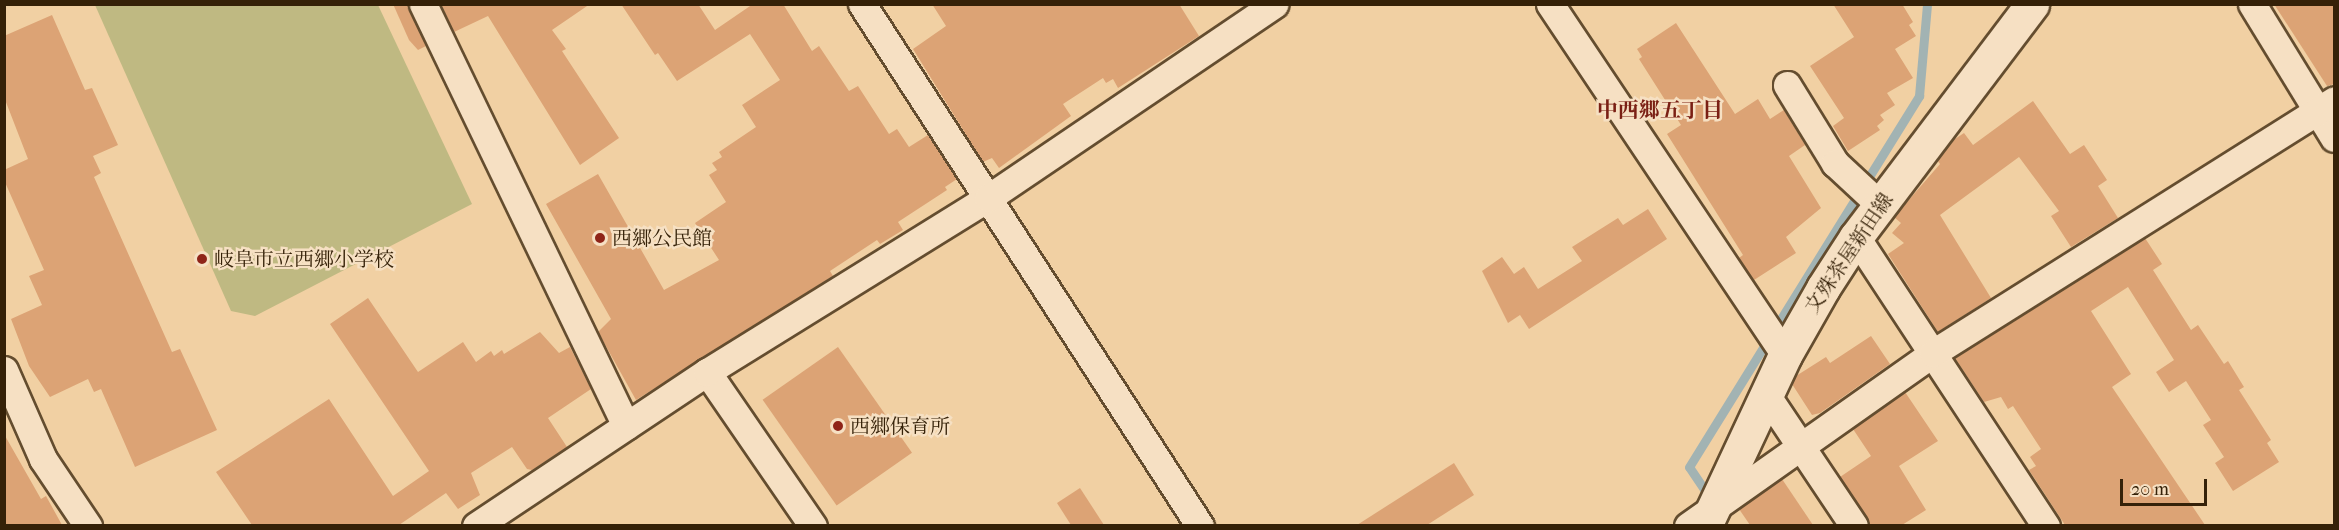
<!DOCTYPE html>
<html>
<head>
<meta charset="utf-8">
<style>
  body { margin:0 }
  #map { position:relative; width:2339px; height:530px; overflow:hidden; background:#f1d0a3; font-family:"IM FELL French Canon","Noto Serif JP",serif }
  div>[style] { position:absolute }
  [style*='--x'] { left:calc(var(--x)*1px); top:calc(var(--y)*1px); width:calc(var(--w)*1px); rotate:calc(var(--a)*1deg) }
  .green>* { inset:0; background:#bfb982 }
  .stream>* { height:9px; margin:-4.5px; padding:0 4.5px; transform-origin:4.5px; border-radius:4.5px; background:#a2b3b3 }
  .building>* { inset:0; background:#dca375; transform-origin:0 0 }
  .roads { filter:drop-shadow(2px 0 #644d2f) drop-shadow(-2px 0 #644d2f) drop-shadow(0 2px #644d2f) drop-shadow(0 -2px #644d2f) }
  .street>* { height:27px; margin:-13.5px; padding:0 13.5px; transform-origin:13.5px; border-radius:13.5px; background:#f6e0c3 }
  .secondary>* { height:33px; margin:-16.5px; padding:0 16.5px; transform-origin:16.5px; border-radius:16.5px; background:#f6e0c3 }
  .dots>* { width:16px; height:16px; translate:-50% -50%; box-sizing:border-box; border:3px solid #f6e0c3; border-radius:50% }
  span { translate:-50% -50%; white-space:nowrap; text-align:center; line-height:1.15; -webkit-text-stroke:5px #f6e0c3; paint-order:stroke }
  .poi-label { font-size:20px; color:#352108 }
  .left { translate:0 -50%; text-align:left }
  .street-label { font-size:20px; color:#352108 }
  .neighbourhood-label { font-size:21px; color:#7a1f14; font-weight:700 }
  .frame { position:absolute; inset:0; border:6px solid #352108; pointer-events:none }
  .scale { position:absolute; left:2120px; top:479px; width:87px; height:27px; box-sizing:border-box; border:3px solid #352108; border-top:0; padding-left:8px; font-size:18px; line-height:21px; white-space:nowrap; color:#352108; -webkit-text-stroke:4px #f6e0c3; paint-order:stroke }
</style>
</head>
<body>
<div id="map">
  <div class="green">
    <i style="clip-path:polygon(95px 5px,378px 5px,472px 204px,255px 316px,231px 311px)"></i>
  </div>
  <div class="stream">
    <i style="--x:1710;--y:498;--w:37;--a:-124"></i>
    <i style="--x:1689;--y:467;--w:437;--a:-58.2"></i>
    <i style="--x:1919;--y:96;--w:92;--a:-85"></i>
  </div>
  <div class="building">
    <i style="clip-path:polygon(393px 4px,408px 4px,426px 46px,418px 50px,409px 40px)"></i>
    <i style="clip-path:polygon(441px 4px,590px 4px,552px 30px,566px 49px,562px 51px,619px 138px,580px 165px,488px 16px,454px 32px)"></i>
    <i style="clip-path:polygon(621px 4px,698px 4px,715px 30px,753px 4px,783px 4px,812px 51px,819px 46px,849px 91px,858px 86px,889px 134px,897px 129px,909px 147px,928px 135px,957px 179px,945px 187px,947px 190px,898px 222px,903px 230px,880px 244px,877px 240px,830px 271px,833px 276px,636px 400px,598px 332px,611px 319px,546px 204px,598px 174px,664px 290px,719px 260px,695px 223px,726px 202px,709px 175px,717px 170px,712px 163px,722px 157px,719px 152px,756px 127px,742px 105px,780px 80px,750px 34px,677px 81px,658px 53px,655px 55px)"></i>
    <i style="clip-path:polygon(932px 4px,1179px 4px,1199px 36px,1118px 88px,1113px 79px,1106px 83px,1103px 78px,1063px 104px,1071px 116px,999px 168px,992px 158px,983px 162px,913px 49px,946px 26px)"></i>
    <i style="clip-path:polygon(1833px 4px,1902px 4px,1913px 22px,1909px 25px,1916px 36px,1895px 49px,1913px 78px,1887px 93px,1895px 105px,1880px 115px,1884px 120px,1877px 126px,1880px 130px,1848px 151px,1833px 126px,1844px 118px,1810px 66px,1854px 37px)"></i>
    <i style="clip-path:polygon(2274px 4px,2334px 4px,2334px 84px,2327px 86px)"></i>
    <i style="clip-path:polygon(52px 15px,85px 90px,92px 88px,118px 145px,93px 156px,101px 173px,94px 177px,172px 352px,180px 349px,217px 430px,135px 467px,101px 389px,94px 392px,88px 379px,50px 397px,29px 366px,11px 319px,42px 305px,29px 276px,44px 270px,4px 180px,4px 170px,28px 159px,4px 97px,4px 36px)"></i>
    <i style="clip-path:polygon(1676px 23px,1735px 114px,1758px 99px,1770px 119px,1784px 110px,1805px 145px,1789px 156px,1821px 208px,1786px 237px,1796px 253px,1754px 280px,1739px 258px,1743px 255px,1667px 134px,1681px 125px,1639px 59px,1642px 57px,1637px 49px)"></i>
    <i style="clip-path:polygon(2033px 101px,2070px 154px,2084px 145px,2107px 180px,2098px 186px,2118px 218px,2071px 247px,2051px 216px,2059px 211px,2019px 157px,1940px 215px,1991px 298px,1938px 332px,1888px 254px,1904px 243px,1892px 233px,1901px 223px,1894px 217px,1940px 164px,1937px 160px,1952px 141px,1964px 133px,1973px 145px)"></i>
    <i style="clip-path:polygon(1648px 209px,1667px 239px,1529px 329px,1520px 315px,1508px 323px,1482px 271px,1502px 257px,1514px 274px,1524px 267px,1538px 289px,1582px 261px,1572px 247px,1618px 218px,1623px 225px)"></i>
    <i style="clip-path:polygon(2145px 238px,2162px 264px,2153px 270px,2191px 330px,2198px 325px,2224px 364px,2228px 361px,2244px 387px,2239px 390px,2271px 440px,2267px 443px,2279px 462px,2233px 491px,2215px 463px,2224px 457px,2203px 425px,2211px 420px,2186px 381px,2169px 392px,2156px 372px,2174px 360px,2128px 287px,2091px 311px,2131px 374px,2112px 387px,2205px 525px,2065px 525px,2029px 470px,2036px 466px,2030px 457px,2041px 449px,2013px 406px,2008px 409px,2001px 397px,1984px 402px,1955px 358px)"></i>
    <i style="clip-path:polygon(368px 298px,418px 372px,463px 342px,476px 362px,491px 351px,494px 356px,502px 350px,504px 354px,540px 332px,559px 353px,570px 347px,591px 389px,548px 418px,567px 447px,532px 470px,527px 469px,512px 447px,471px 473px,480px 495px,458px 509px,446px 493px,399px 525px,252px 525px,216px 472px,329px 399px,393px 496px,429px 471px,330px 324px)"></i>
    <i style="clip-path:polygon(1871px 336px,1890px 364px,1820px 413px,1812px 415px,1792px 384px,1796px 376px,1826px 357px,1830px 363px)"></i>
    <i style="left:838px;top:347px;width:129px;height:92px;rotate:55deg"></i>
    <i style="clip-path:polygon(1905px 392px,1938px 441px,1899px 466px,1926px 510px,1902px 525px,1870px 525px,1840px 477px,1871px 456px,1853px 429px)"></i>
    <i style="clip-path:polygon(4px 434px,41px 499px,46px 496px,62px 525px,4px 525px)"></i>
    <i style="clip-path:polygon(1454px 463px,1474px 495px,1427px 525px,1357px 525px)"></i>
    <i style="clip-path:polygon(1782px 479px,1813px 525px,1750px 525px,1739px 509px)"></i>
    <i style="clip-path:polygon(1080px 488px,1104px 525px,1071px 525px,1057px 503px)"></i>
  </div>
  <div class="roads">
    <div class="street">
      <i style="--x:423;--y:4;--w:468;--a:64.3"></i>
      <i style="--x:862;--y:4;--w:622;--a:57.08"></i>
      <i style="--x:1550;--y:4;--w:422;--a:56.2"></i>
      <i style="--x:2252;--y:4;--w:157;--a:58.5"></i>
      <i style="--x:1787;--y:85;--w:92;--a:58.4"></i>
      <i style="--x:1835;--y:163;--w:62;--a:43"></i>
      <i style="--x:1856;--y:237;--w:346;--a:56.7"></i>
      <i style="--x:4;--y:370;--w:97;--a:66.3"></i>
      <i style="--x:43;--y:459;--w:81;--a:56.1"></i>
      <i style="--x:707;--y:372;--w:187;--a:55.5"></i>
      <i style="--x:1767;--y:396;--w:156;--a:56.2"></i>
      <i style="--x:476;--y:526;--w:278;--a:-33.7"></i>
      <i style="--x:707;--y:372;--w:331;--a:-31.8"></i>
      <i style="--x:988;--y:198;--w:346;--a:-34.1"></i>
      <i style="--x:1688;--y:526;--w:300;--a:-35.2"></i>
      <i style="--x:1933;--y:353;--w:474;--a:-32.2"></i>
    </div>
    <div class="secondary">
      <i style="--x:1705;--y:526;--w:189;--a:-64.9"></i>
      <i style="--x:1785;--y:355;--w:77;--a:-60.4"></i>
      <i style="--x:1823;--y:288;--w:61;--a:-57.1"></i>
      <i style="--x:1856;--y:237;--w:292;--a:-52.9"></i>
    </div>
  </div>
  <div class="dots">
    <i style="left:600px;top:238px;background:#8f2418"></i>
    <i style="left:202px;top:259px;background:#8f2418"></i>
    <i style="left:838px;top:426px;background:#8f2418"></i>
  </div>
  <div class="poi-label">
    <span class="left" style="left:612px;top:238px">西郷公民館</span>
    <span class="left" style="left:214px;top:259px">岐阜市立西郷小学校</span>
    <span class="left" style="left:850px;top:426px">西郷保育所</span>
  </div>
  <div class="street-label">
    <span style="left:1849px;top:253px;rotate:-56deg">文殊茶屋新田線</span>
  </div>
  <div class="neighbourhood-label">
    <span style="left:1660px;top:110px">中西郷五丁目</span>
  </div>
  <div class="frame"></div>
  <div class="scale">20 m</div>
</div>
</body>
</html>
